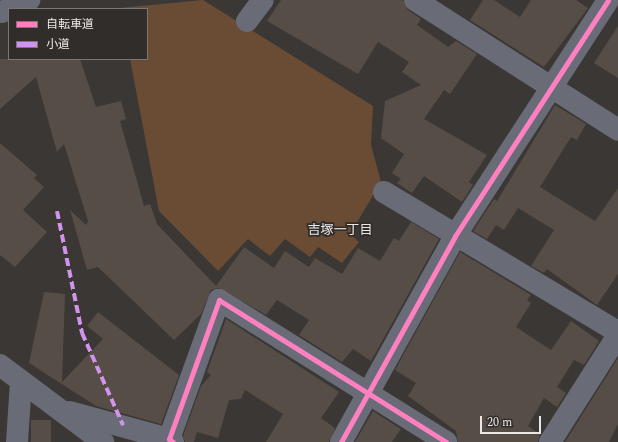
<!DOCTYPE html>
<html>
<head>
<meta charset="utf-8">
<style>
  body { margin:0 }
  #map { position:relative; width:618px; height:442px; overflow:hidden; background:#3a3735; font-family:Spectral,"Noto Sans JP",serif }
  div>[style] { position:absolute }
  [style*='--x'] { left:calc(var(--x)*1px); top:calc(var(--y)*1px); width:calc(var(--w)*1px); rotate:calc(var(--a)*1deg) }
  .green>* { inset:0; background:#6a4c35 }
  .building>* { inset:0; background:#564d46; transform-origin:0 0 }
  .minor>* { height:22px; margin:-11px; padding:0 11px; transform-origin:11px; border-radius:11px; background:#696b76 }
  .quiet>* { height:4px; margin-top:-2px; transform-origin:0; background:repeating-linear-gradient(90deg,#d193ec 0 8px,transparent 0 12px) }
  .cycleway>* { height:5px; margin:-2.5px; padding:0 2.5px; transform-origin:2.5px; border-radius:2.5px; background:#ff80c0 }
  span { translate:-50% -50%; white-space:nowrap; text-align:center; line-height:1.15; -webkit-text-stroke:3.5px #312d2a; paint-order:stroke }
  .neighbourhood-label { font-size:13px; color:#eae7e5 }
  .legend { position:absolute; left:8px; top:8px; width:140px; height:52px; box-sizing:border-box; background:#312d2a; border:1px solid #7b7775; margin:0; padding:5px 7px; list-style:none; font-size:12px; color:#eae7e5 }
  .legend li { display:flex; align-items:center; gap:8px; height:20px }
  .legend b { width:20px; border:1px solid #7b7775 }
  .scale { position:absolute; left:480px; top:416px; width:61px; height:18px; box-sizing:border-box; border:2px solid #eae7e5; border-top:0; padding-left:5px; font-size:12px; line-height:14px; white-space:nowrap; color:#eae7e5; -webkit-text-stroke:3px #312d2a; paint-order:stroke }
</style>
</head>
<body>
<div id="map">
  <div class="green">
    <i style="clip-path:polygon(203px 0,373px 106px,371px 145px,381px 182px,350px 234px,359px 242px,342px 263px,318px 247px,310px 257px,285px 239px,270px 256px,248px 239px,218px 271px,159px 211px,130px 59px,147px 59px,147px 9px,120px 8px)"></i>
  </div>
  <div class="building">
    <i style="clip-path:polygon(281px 0,403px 0,408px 10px,421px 19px,417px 25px,448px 47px,456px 41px,477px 54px,450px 94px,444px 90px,424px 119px,487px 155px,469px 182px,473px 185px,462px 202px,424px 176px,412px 193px,397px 183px,401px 179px,392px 173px,404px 154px,381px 138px,385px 101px,421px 85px,402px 72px,409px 62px,378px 42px,358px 74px,267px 21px)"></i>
    <i style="clip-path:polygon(483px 0,494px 0,520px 17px,531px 0,576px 0,588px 8px,544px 67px,470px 20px)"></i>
    <i style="clip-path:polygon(618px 26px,618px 78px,594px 63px)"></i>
    <i style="clip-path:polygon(0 59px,80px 59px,96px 107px,121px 101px,126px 119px,120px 121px,144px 206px,150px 204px,157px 224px,216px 286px,244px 247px,274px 268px,285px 251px,309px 267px,315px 258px,342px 274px,358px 248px,380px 261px,394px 238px,399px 241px,411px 222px,439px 239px,371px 361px,353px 349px,342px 362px,299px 335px,309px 320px,277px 300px,266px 315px,219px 288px,211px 290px,201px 314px,174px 340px,98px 267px,87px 270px,70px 210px,86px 225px,88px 221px,64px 144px,57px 152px,36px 77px,0 109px)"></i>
    <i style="clip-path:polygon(555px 105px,586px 124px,577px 140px,571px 137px,540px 187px,595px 221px,618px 188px,618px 274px,597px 305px,547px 269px,544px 273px,531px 266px,554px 230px,518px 208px,504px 230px,496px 225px,487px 239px,473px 231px,494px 199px,497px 201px)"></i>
    <i style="clip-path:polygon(0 143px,37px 175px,34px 178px,44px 187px,23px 210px,47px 232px,15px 267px,0 255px)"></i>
    <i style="clip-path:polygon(460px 252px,531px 295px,527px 300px,531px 303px,516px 327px,551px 350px,571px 321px,599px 341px,584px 365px,574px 360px,557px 387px,566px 393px,557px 407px,544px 398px,528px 426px,540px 434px,538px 442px,458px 442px,456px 431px,408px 396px,416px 383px,395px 370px)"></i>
    <i style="clip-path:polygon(44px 292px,65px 294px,62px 382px,103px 339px,87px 326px,98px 312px,179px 375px,161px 424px,96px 406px,29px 363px)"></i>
    <i style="clip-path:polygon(226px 319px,339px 392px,321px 418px,335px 428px,329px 442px,266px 442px,283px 414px,245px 390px,241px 399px,229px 400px,218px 438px,197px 432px,194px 442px,185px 442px,183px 436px,201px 386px,211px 375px,207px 372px)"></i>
    <i style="clip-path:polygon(618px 358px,618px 424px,609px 442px,565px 442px)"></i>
    <i style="clip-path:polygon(373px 411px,401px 429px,392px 442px,355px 442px)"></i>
    <i style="left:31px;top:420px;width:20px;height:22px"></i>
  </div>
  <div class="minor">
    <i style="--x:415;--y:0;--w:241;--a:32.6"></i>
    <i style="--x:2;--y:12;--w:30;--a:-24"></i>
    <i style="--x:247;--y:21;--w:26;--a:-53"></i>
    <i style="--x:384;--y:192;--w:273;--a:30.9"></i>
    <i style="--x:0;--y:365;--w:129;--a:36.8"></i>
    <i style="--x:70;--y:412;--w:103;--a:15.3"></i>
    <i style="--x:17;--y:442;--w:60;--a:-86.2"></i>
    <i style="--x:173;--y:442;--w:5;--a:-143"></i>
    <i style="--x:169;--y:439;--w:148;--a:-70.2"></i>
    <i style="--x:219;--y:300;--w:268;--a:32"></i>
    <i style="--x:341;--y:442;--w:235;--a:-61"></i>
    <i style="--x:455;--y:236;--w:281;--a:-57"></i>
    <i style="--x:550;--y:442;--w:127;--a:-57.6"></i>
  </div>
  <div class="quiet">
    <i style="--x:57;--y:211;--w:125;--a:78.4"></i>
    <i style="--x:82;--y:333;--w:101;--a:66"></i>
  </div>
  <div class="cycleway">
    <i style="--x:173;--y:442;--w:5;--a:-143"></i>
    <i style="--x:169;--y:439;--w:148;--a:-70.2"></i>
    <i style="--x:219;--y:300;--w:268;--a:32"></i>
    <i style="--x:341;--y:442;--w:235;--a:-61"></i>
    <i style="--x:455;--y:236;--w:281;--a:-57"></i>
  </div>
  <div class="neighbourhood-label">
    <span style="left:340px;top:230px">吉塚一丁目</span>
  </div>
  <ul class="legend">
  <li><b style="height:5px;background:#ff80c0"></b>自転車道</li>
  <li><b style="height:5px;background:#d193ec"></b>小道</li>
  </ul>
  <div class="scale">20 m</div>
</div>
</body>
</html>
